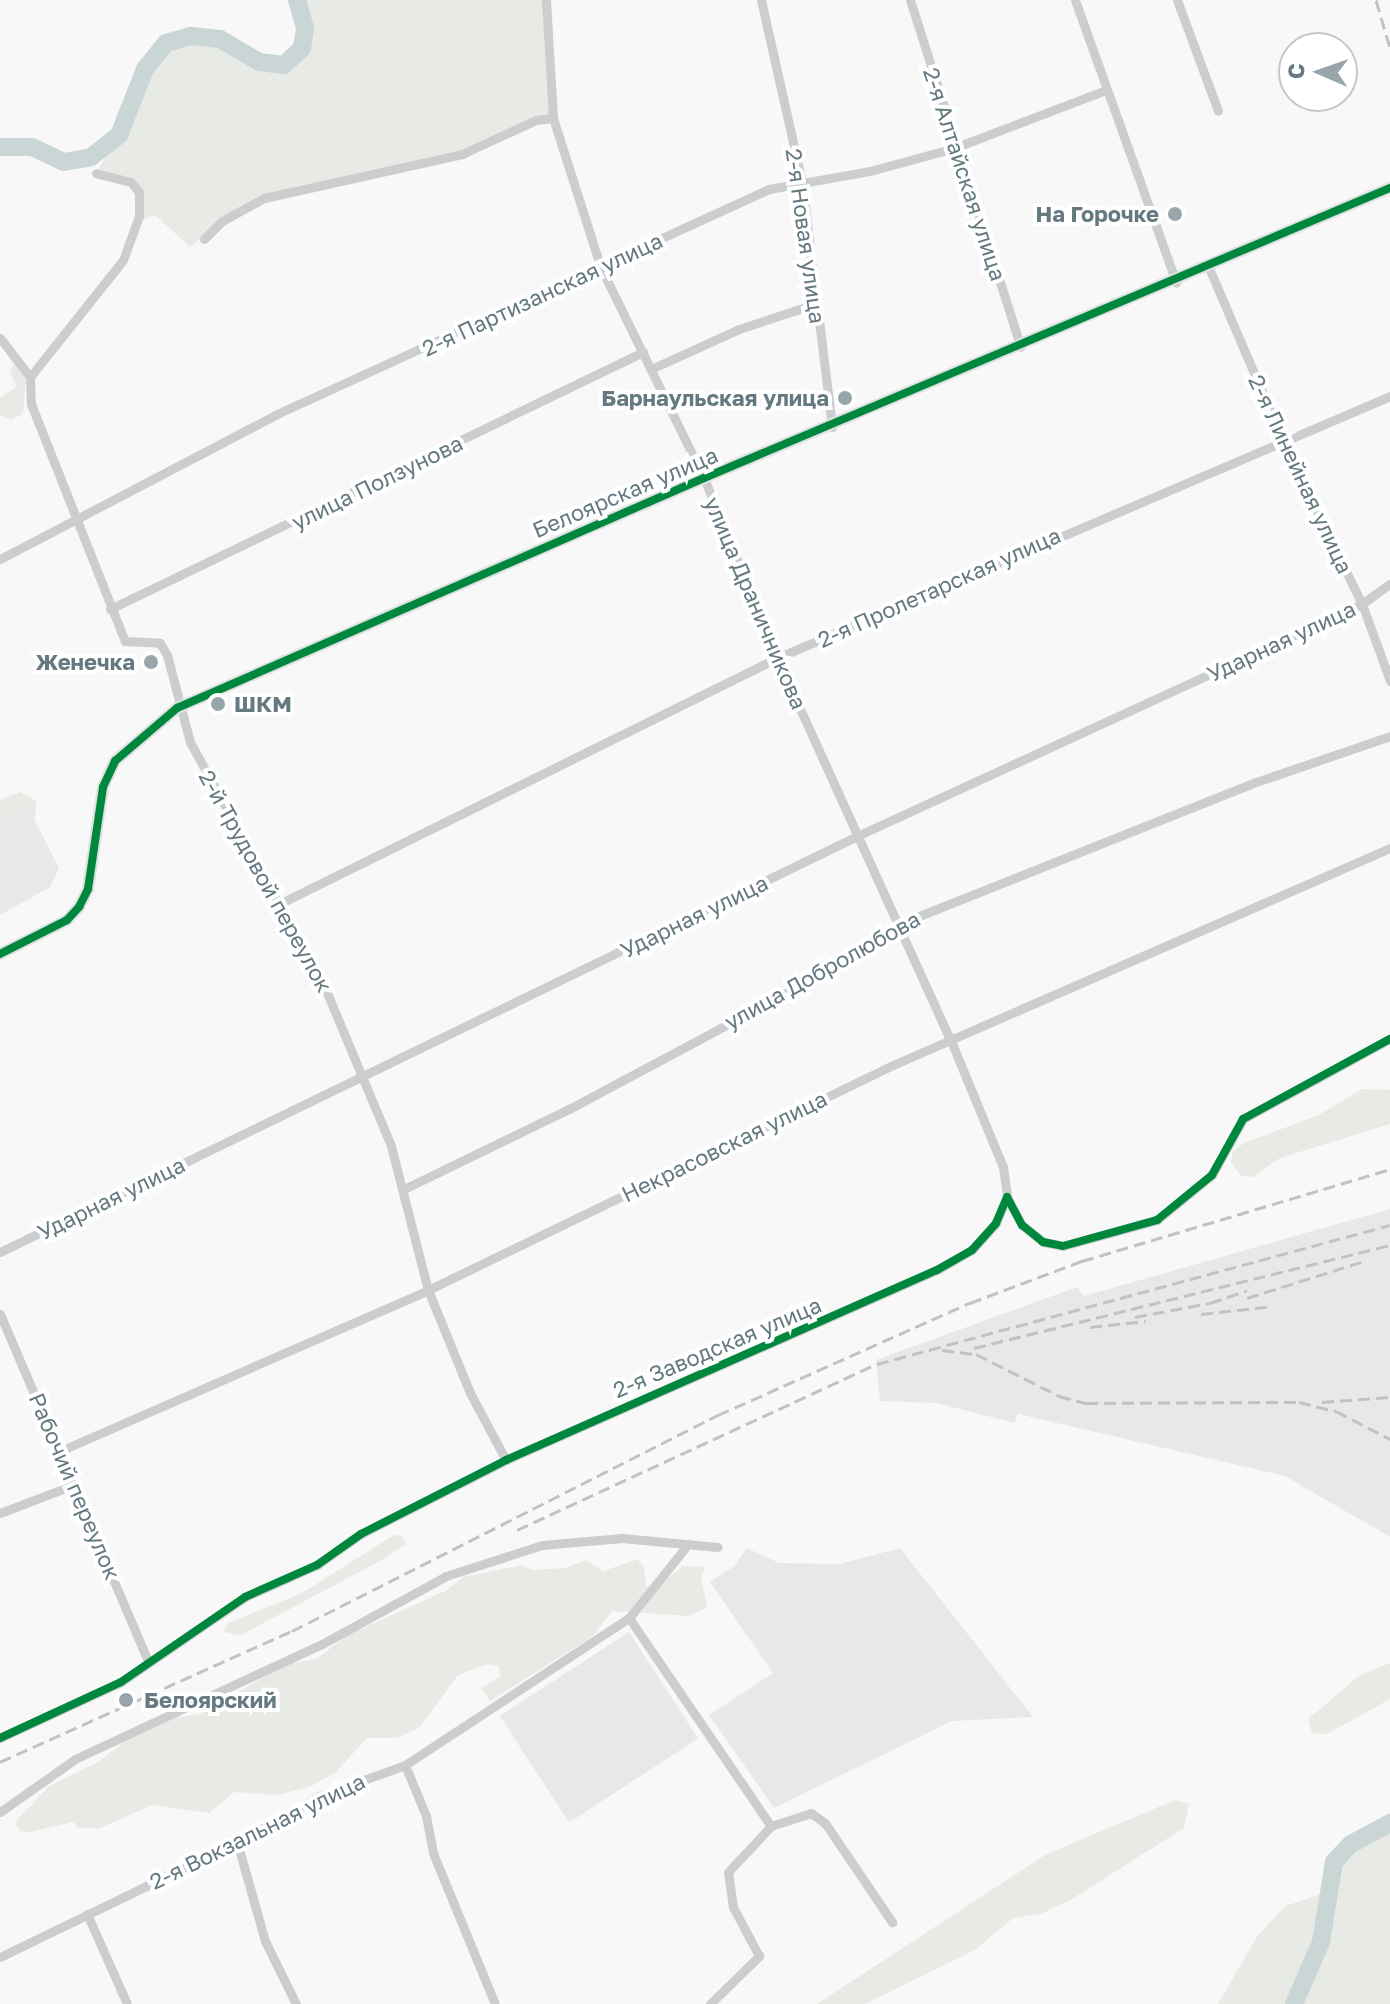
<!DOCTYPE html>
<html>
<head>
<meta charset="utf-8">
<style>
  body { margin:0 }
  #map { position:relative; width:1390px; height:2004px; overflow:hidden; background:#f8f8f8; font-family:"Golos Text",sans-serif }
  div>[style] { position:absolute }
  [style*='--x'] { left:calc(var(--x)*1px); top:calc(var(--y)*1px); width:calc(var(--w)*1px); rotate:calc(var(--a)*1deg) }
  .built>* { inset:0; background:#e7e9e8; transform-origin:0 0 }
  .green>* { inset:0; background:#e8eae5 }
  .river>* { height:18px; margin:-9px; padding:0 9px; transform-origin:9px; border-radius:9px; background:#cad5d6 }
  .street>* { height:9px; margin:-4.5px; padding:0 4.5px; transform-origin:4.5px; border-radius:4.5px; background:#cbcdce }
  .secondary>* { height:12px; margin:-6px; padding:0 6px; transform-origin:6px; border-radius:6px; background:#dfe0e1 }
  .rail>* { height:3px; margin-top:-1.5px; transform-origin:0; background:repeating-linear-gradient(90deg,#c1c2c3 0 12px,transparent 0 18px) }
  .cycleway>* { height:8px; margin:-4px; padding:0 4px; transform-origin:4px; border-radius:4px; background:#00873e }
  .dots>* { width:22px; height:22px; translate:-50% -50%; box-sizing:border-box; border:4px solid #fff; border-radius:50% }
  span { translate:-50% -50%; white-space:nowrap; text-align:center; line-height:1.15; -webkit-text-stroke:8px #fff; paint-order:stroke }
  .street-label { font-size:22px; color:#657981 }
  .poi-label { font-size:22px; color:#657981; font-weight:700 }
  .right { translate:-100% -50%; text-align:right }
  .left { translate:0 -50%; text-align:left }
  .north { position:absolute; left:1278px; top:32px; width:80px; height:80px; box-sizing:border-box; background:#fff; border:2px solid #c1c9cd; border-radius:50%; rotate:272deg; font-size:22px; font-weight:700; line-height:32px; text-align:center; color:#657981 }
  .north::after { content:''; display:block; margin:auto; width:28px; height:36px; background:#98a5ab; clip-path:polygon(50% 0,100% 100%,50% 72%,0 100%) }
</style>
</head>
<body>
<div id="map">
  <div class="built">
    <i style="clip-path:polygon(28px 807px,59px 868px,50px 887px,0 915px,0 822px)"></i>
    <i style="clip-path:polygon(1390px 1209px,1390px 1537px,1285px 1476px,1018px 1414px,1014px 1423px,937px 1403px,880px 1401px,876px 1360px,1077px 1287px,1084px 1296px)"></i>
    <i style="clip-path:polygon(747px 1548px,779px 1563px,840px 1564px,900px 1548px,1033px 1717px,952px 1721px,774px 1808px,709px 1715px,773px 1673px,710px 1582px,734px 1566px)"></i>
    <i style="left:629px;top:1632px;width:127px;height:154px;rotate:57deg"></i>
  </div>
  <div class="green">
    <i style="clip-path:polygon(297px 0,546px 0,553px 118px,483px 147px,264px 198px,222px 221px,190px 247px,155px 215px,142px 220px,139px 192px,131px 182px,96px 173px,119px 135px,145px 69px,166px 43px,191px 36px,220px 39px,283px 65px,302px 47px,305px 28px)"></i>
    <i style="clip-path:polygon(14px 362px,26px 380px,23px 414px,11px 420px,0 415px,0 398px,17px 386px,10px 374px)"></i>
    <i style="clip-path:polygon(20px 792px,36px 801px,35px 820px,28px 808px,0 822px,0 800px)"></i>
    <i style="clip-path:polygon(1362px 1089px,1390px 1090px,1390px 1124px,1280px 1158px,1252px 1177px,1241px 1176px,1231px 1162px,1233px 1151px,1244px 1143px,1319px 1115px)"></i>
    <i style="clip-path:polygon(394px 1535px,402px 1536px,406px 1544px,382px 1560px,241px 1635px,224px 1632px,228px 1623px,302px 1593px)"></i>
    <i style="clip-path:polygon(637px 1559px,644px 1567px,646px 1587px,663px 1582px,683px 1566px,706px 1567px,701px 1576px,707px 1608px,688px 1616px,612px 1611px,593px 1636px,490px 1701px,481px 1688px,501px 1676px,498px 1666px,488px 1664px,458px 1675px,419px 1728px,397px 1738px,367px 1738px,336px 1772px,307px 1788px,276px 1795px,234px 1792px,209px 1813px,152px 1805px,100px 1828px,78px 1828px,73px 1822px,30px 1832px,20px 1831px,15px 1822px,49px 1786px,98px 1762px,127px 1740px,178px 1717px,200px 1714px,285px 1665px,318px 1658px,346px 1636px,445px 1591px,464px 1577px,522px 1565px,532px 1570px,565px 1568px,586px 1560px,604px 1571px)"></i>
    <i style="clip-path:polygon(1390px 1663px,1390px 1699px,1327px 1734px,1312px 1733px,1308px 1719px,1359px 1676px)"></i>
    <i style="clip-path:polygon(1175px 1800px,1189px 1804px,1184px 1828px,1072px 1899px,1043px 1913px,1013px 1918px,975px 1950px,865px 2004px,817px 2004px,1045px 1855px)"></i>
    <i style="clip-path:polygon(1390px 1823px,1390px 2004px,1218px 2004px,1258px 1935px,1286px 1906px,1329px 1891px,1334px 1862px,1351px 1844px)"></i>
  </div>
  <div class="river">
    <i style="--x:0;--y:147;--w:32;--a:0"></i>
    <i style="--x:32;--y:147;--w:35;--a:25"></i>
    <i style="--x:64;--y:162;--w:27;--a:-10"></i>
    <i style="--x:91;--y:157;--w:36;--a:-38"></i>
    <i style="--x:119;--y:135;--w:71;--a:-68.5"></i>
    <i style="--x:145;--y:69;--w:33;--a:-51"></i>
    <i style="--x:166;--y:43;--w:26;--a:-16"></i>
    <i style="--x:191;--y:36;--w:29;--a:6"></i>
    <i style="--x:220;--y:39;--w:45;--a:30.5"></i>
    <i style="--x:259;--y:62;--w:25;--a:7"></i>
    <i style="--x:284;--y:65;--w:25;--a:-43"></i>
    <i style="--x:302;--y:48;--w:20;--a:-81"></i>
    <i style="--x:305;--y:28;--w:29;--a:-106"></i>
    <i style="--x:1294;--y:2004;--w:68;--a:-66.5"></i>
    <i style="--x:1321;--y:1942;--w:81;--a:-80.8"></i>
    <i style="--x:1334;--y:1862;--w:25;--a:-47"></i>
    <i style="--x:1351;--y:1844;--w:44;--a:-28.3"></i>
  </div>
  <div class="street">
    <i style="--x:546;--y:0;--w:118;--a:86.6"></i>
    <i style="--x:553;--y:118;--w:157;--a:72.3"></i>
    <i style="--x:601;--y:268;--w:234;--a:63.9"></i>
    <i style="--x:704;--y:478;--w:194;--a:67.9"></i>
    <i style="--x:777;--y:658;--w:421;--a:65.6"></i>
    <i style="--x:951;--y:1041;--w:136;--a:67.6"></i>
    <i style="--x:1003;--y:1167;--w:30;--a:82"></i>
    <i style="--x:761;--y:0;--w:187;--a:77.3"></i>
    <i style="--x:802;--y:182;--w:247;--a:83"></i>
    <i style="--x:910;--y:0;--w:364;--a:72.3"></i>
    <i style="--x:1075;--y:0;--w:300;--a:70.3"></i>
    <i style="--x:1177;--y:0;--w:118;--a:69.7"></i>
    <i style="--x:204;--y:239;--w:25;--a:-45"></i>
    <i style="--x:222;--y:221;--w:48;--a:-28.7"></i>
    <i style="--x:264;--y:198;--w:203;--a:-12.5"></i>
    <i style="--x:462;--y:154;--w:81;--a:-24.7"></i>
    <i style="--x:536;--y:120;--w:17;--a:-7"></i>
    <i style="--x:1209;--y:268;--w:190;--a:66.8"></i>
    <i style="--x:1284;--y:443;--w:179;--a:64.2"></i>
    <i style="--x:1362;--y:604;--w:82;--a:70"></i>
    <i style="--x:0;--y:338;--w:49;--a:52.4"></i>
    <i style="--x:30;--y:377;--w:27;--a:88"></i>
    <i style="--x:31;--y:404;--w:255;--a:68.4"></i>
    <i style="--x:125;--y:641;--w:35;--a:3"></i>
    <i style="--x:160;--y:643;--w:14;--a:60"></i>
    <i style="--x:167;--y:655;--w:90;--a:75.2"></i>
    <i style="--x:190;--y:742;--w:281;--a:61.2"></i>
    <i style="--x:325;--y:988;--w:171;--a:67.3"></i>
    <i style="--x:391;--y:1146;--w:149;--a:75.6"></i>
    <i style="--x:428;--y:1290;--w:111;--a:67.8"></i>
    <i style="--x:470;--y:1393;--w:76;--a:61.8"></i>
    <i style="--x:651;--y:369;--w:97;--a:-24.4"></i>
    <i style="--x:739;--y:329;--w:80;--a:-18.2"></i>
    <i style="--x:30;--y:377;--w:149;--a:-51.5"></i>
    <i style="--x:123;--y:260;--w:47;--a:-70"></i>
    <i style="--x:139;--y:216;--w:24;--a:-90"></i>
    <i style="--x:139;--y:192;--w:13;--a:-129"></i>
    <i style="--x:131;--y:182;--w:36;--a:-166"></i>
    <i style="--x:0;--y:559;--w:313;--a:-27.6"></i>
    <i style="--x:277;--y:414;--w:541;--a:-24.58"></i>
    <i style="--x:769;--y:189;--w:103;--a:-10.1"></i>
    <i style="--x:870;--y:171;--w:87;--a:-15.3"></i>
    <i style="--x:954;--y:148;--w:163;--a:-20.9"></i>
    <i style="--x:110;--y:609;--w:592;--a:-25.74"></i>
    <i style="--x:281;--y:903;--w:553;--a:-26.29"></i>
    <i style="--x:777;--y:658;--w:667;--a:-23.14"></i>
    <i style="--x:404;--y:1189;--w:183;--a:-25.9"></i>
    <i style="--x:569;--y:1109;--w:363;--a:-28.1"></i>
    <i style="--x:889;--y:938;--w:17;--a:-54"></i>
    <i style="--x:899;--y:924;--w:384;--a:-21.7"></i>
    <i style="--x:1256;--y:782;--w:142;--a:-18.9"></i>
    <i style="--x:0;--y:1252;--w:953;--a:-25.89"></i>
    <i style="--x:857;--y:836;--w:556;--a:-24.67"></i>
    <i style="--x:1362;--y:604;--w:34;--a:-36"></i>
    <i style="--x:0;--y:1314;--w:375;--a:66.9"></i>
    <i style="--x:60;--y:1451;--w:402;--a:-23.6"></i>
    <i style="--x:428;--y:1290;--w:517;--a:-25.82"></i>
    <i style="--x:893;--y:1065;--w:542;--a:-23.59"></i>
    <i style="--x:0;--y:1513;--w:81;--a:-20.9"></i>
    <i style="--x:629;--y:1618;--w:252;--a:55.7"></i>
    <i style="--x:0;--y:1738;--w:133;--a:-24.8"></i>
    <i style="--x:121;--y:1682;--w:150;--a:-34.4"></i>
    <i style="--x:245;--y:1597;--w:79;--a:-24"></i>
    <i style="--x:317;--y:1565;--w:54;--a:-35.2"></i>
    <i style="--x:361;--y:1534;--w:163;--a:-27"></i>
    <i style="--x:506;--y:1460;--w:471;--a:-23.8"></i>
    <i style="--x:937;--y:1270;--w:40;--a:-29.7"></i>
    <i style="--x:972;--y:1250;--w:36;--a:-48"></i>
    <i style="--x:996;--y:1223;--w:28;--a:-67"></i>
    <i style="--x:1007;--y:1197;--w:32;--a:62"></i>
    <i style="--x:1022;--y:1225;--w:27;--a:39"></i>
    <i style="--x:1043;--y:1242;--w:20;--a:11"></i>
    <i style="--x:1063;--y:1246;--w:98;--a:-15.5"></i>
    <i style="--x:1157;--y:1220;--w:71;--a:-39.3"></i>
    <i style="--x:1212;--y:1175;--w:64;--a:-61"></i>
    <i style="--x:1243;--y:1119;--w:167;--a:-28.6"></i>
    <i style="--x:405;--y:1765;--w:55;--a:67.6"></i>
    <i style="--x:426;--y:1816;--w:38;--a:79"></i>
    <i style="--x:433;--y:1853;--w:163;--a:67.7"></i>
    <i style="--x:0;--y:1812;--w:92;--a:-35.2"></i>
    <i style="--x:75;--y:1759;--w:272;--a:-25"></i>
    <i style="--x:322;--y:1644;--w:141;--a:-28.7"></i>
    <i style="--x:446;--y:1576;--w:101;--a:-17.9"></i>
    <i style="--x:542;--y:1545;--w:80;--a:-5"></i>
    <i style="--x:622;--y:1538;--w:96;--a:5.4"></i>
    <i style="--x:237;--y:1842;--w:103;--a:74.2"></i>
    <i style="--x:265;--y:1941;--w:70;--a:63.8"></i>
    <i style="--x:87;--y:1914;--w:98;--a:66"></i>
    <i style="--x:0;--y:1957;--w:263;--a:-25.9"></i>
    <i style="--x:237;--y:1842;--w:94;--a:-29.3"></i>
    <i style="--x:319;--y:1796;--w:91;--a:-19.8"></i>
    <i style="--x:405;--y:1765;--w:268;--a:-33.3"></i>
    <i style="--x:629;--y:1618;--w:95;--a:-51.4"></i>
    <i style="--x:710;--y:2004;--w:69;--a:-44.4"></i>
    <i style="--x:759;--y:1956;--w:55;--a:-118"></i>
    <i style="--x:733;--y:1907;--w:35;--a:-98"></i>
    <i style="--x:728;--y:1872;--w:63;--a:-46.9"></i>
    <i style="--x:771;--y:1826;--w:42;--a:-18"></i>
    <i style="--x:811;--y:1813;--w:17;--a:36"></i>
    <i style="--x:825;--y:1823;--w:120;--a:55.9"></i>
  </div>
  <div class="secondary">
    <i style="--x:0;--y:954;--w:75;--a:-26.9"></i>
    <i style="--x:67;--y:920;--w:18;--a:-47"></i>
    <i style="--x:79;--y:907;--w:20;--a:-63"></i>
    <i style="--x:88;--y:889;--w:103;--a:-81.6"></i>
    <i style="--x:103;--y:787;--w:29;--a:-65"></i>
    <i style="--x:115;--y:761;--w:82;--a:-40.5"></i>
    <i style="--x:177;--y:708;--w:575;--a:-23.58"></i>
    <i style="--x:704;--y:478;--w:745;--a:-22.92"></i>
  </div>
  <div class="rail">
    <i style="--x:1376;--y:0;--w:50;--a:73.7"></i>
    <i style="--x:1247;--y:1298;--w:120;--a:-17.5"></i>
    <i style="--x:1201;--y:1314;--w:72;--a:-6.3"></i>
    <i style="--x:1135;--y:1317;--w:76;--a:-10.6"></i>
    <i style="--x:1210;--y:1303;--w:39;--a:-19"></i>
    <i style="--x:1090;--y:1327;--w:56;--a:-6.1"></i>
    <i style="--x:974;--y:1348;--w:429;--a:-13.9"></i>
    <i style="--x:942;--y:1350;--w:34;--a:7"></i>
    <i style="--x:976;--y:1354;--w:93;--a:26.8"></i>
    <i style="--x:1059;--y:1396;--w:28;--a:15"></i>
    <i style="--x:1086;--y:1403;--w:213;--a:-0.3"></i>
    <i style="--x:1299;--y:1402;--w:38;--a:14"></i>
    <i style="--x:1336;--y:1411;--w:61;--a:27.4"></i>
    <i style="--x:1322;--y:1402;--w:68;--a:-4.2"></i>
    <i style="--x:517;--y:1530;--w:396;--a:-24.8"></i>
    <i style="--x:877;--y:1364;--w:531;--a:-15.16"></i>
    <i style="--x:0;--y:1762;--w:320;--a:-24.2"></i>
    <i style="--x:292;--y:1631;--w:478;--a:-26.9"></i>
    <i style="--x:718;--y:1415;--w:276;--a:-24"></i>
    <i style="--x:970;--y:1303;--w:120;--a:-20.6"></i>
    <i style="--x:1082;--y:1261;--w:321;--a:-16.6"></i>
  </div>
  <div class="cycleway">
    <i style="--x:0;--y:954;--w:75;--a:-26.9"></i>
    <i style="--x:67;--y:920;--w:18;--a:-47"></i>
    <i style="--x:79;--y:907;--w:20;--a:-63"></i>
    <i style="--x:88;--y:889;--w:103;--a:-81.6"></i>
    <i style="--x:103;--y:787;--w:29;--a:-65"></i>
    <i style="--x:115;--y:761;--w:82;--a:-40.5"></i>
    <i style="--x:177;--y:708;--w:575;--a:-23.58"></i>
    <i style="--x:704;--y:478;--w:745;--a:-22.92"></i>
    <i style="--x:0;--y:1738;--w:133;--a:-24.8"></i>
    <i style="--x:121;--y:1682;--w:150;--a:-34.4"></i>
    <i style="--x:245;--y:1597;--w:79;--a:-24"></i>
    <i style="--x:317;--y:1565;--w:54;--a:-35.2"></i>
    <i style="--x:361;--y:1534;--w:163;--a:-27"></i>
    <i style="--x:506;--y:1460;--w:471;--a:-23.8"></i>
    <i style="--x:937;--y:1270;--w:40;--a:-29.7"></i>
    <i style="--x:972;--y:1250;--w:36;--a:-48"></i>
    <i style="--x:996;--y:1223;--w:28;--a:-67"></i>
    <i style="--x:1007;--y:1197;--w:32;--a:62"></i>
    <i style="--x:1022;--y:1225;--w:27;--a:39"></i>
    <i style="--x:1043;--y:1242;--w:20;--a:11"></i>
    <i style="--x:1063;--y:1246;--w:98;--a:-15.5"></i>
    <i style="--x:1157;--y:1220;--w:71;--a:-39.3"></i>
    <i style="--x:1212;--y:1175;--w:64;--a:-61"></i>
    <i style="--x:1243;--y:1119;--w:167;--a:-28.6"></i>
  </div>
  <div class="dots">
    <i style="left:1175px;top:214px;background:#98a5ab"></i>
    <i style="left:845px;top:398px;background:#98a5ab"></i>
    <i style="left:151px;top:662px;background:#98a5ab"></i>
    <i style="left:218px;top:704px;background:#98a5ab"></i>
    <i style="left:126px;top:1700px;background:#98a5ab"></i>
  </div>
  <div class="street-label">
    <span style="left:965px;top:174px;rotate:72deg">2-я Алтайская улица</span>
    <span style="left:806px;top:236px;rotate:82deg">2-я Новая улица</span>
    <span style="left:542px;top:294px;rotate:-25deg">2-я Партизанская улица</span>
    <span style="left:1301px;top:474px;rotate:65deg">2-я Линейная улица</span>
    <span style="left:377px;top:482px;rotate:-26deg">улица Ползунова</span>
    <span style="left:625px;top:492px;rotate:-23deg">Белоярская улица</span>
    <span style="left:939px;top:587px;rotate:-24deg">2-я Пролетарская улица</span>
    <span style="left:756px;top:603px;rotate:67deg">улица Драничникова</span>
    <span style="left:1281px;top:641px;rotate:-25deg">Ударная улица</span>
    <span style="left:266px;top:881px;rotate:61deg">2-й Трудовой переулок</span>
    <span style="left:694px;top:916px;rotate:-26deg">Ударная улица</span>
    <span style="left:822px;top:970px;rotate:-29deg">улица Добролюбова</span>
    <span style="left:724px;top:1146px;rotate:-26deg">Некрасовская улица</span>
    <span style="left:111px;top:1198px;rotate:-26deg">Ударная улица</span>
    <span style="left:717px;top:1347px;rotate:-23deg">2-я Заводская улица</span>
    <span style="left:75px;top:1486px;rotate:67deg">Рабочий переулок</span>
    <span style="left:257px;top:1831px;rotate:-26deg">2-я Вокзальная улица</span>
  </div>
  <div class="poi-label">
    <span class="right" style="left:1159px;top:214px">На Горочке</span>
    <span class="right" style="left:829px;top:398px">Барнаульская улица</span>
    <span class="right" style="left:135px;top:662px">Женечка</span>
    <span class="left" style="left:234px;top:704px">ШКМ</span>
    <span class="left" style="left:144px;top:1700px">Белоярский</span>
  </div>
  <div class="north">С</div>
</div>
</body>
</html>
